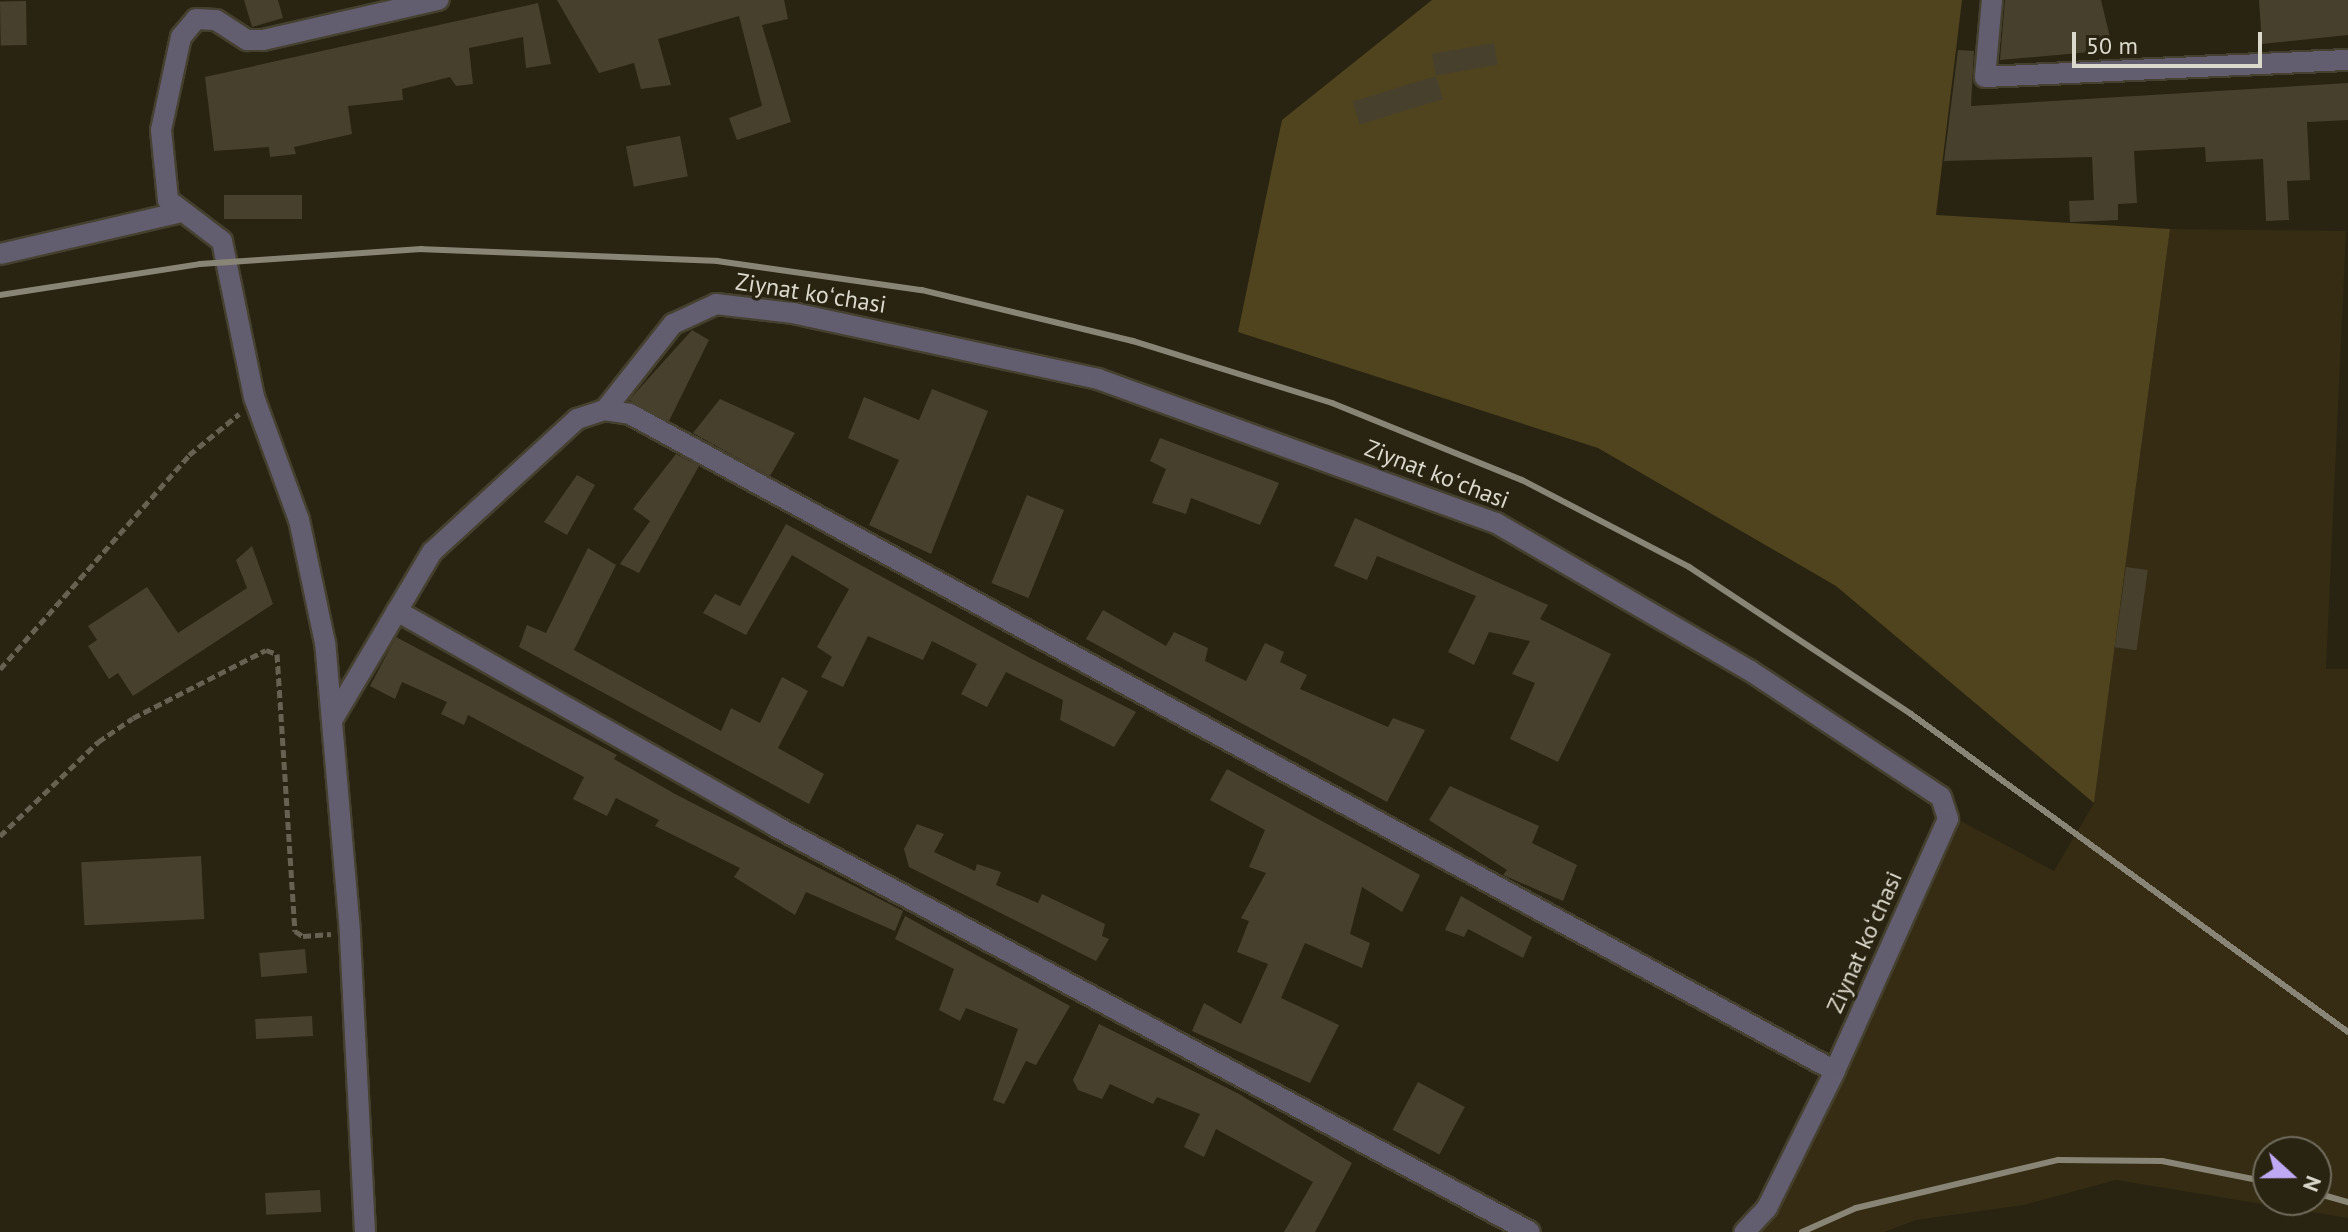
<!DOCTYPE html>
<html>
<head>
<meta charset="utf-8">
<style>
  body { margin:0 }
  #map { position:relative; width:2348px; height:1232px; overflow:hidden; background:#292311; font-family:"PT Sans",sans-serif }
  div>[style] { position:absolute }
  [style*='--x'] { left:calc(var(--x)*1px); top:calc(var(--y)*1px); width:calc(var(--w)*1px); rotate:calc(var(--a)*1deg) }
  .built>* { inset:0; background:#352c13 }
  .green>* { inset:0; background:#50441f }
  .building>* { inset:0; background:#47402d; transform-origin:0 0 }
  .path>* { height:5px; margin-top:-2.5px; transform-origin:0; background:repeating-linear-gradient(90deg,#666151 0 8px,transparent 0 12px) }
  .roads { filter:drop-shadow(2px 0 #45402f) drop-shadow(-2px 0 #45402f) drop-shadow(0 2px #45402f) drop-shadow(0 -2px #45402f) }
  .minor>* { height:20px; margin:-10px; padding:0 10px; transform-origin:10px; border-radius:10px; background:#635e6f }
  .rail>* { height:6px; margin:-3px; padding:0 3px; transform-origin:3px; border-radius:3px; background:#898576 }
  span { translate:-50% -50%; white-space:nowrap; text-align:center; line-height:1.15; -webkit-text-stroke:6px #292311; paint-order:stroke }
  .street-label { font-size:24px; color:#dbd8cc }
  .north { position:absolute; left:2252px; top:1136px; width:80px; height:80px; box-sizing:border-box; background:#292311; border:2px solid #706b5c; border-radius:50%; rotate:111deg; font-size:22px; font-weight:700; line-height:32px; text-align:center; color:#dbd8cc }
  .north::after { content:''; display:block; margin:auto; width:28px; height:36px; background:#bfa8f4; clip-path:polygon(50% 0,100% 100%,50% 72%,0 100%) }
  .scale { position:absolute; left:2072px; top:32px; width:190px; height:36px; box-sizing:border-box; border:4px solid #dbd8cc; border-top:0; padding-left:10px; font-size:24px; line-height:28px; white-space:nowrap; color:#dbd8cc; -webkit-text-stroke:6px #292311; paint-order:stroke }
</style>
</head>
<body>
<div id="map">
  <div class="built">
    <i style="clip-path:polygon(evenodd,2170px 229px,2346px 231px,2326px 669px,2348px 669px,2348px 1218px,2116px 1180px,2024px 1205px,1916px 1220px,1884px 1232px,1746px 1232px,1942px 811px,2054px 871px,2094px 803px,2170px 229px,2268px 1152px,2316px 1152px,2316px 1200px,2268px 1200px,2268px 1152px)"></i>
  </div>
  <div class="green">
    <i style="clip-path:polygon(1432px 0,1962px 0,1936px 215px,2170px 229px,2094px 803px,1836px 586px,1598px 448px,1238px 332px,1282px 120px)"></i>
  </div>
  <div class="building">
    <i style="clip-path:polygon(244px 0,278px 0,283px 18px,252px 27px)"></i>
    <i style="clip-path:polygon(557px 0,784px 0,788px 19px,762px 25px,791px 122px,737px 140px,729px 118px,762px 106px,739px 16px,658px 39px,671px 85px,641px 89px,634px 63px,599px 73px)"></i>
    <i style="clip-path:polygon(2005px 0,2101px 0,2113px 50px,2000px 60px)"></i>
    <i style="clip-path:polygon(2259px 0,2348px 0,2348px 35px,2262px 44px)"></i>
    <i style="left:26px;top:1px;width:44px;height:26px;rotate:89deg"></i>
    <i style="clip-path:polygon(538px 3px,551px 64px,526px 68px,523px 37px,469px 48px,473px 84px,456px 86px,450px 77px,402px 89px,403px 100px,348px 106px,352px 134px,294px 147px,296px 154px,270px 157px,269px 147px,214px 151px,205px 77px)"></i>
    <i style="left:1494px;top:43px;width:22px;height:63px;rotate:80deg"></i>
    <i style="clip-path:polygon(1958px 50px,1974px 51px,1971px 106px,2348px 83px,2348px 120px,2307px 122px,2310px 180px,2287px 181px,2289px 220px,2266px 221px,2263px 159px,2206px 162px,2205px 147px,2134px 151px,2137px 203px,2118px 204px,2118px 220px,2070px 222px,2069px 201px,2094px 200px,2092px 157px,1944px 161px)"></i>
    <i style="left:1436px;top:76px;width:24px;height:87px;rotate:73deg"></i>
    <i style="left:680px;top:136px;width:41px;height:55px;rotate:79deg"></i>
    <i style="left:302px;top:195px;width:24px;height:78px;rotate:90deg"></i>
    <i style="clip-path:polygon(692px 330px,709px 340px,669px 421px,629px 400px)"></i>
    <i style="clip-path:polygon(932px 389px,988px 411px,931px 554px,869px 525px,899px 460px,848px 438px,864px 397px,919px 420px)"></i>
    <i style="clip-path:polygon(720px 399px,795px 433px,770px 476px,693px 433px)"></i>
    <i style="clip-path:polygon(1160px 438px,1279px 483px,1260px 525px,1191px 498px,1186px 514px,1152px 503px,1166px 469px,1150px 461px)"></i>
    <i style="clip-path:polygon(676px 454px,699px 466px,639px 573px,620px 564px,650px 521px,633px 509px)"></i>
    <i style="clip-path:polygon(577px 475px,595px 485px,567px 535px,544px 522px)"></i>
    <i style="left:1027px;top:495px;width:40px;height:95px;rotate:22deg"></i>
    <i style="clip-path:polygon(1355px 518px,1548px 605px,1540px 619px,1611px 654px,1558px 762px,1510px 739px,1535px 683px,1512px 674px,1530px 641px,1489px 632px,1474px 665px,1448px 652px,1476px 596px,1377px 556px,1367px 580px,1334px 566px)"></i>
    <i style="clip-path:polygon(786px 524px,1030px 658px,1136px 712px,1114px 747px,1060px 720px,1063px 700px,1006px 672px,987px 707px,961px 694px,977px 664px,932px 641px,923px 660px,868px 636px,843px 687px,821px 677px,832px 657px,817px 647px,849px 589px,792px 555px,746px 635px,703px 613px,715px 594px,740px 606px)"></i>
    <i style="clip-path:polygon(252px 546px,273px 604px,133px 696px,118px 673px,109px 679px,88px 646px,97px 640px,88px 626px,147px 587px,178px 633px,247px 588px,236px 560px)"></i>
    <i style="clip-path:polygon(588px 548px,616px 565px,574px 650px,721px 731px,731px 708px,760px 723px,782px 677px,808px 691px,778px 748px,824px 774px,809px 804px,519px 647px,527px 625px,546px 633px)"></i>
    <i style="left:2126px;top:567px;width:22px;height:81px;rotate:8deg"></i>
    <i style="clip-path:polygon(1103px 610px,1166px 646px,1174px 632px,1208px 648px,1205px 661px,1246px 681px,1265px 643px,1284px 652px,1280px 662px,1307px 675px,1300px 689px,1388px 727px,1393px 718px,1425px 730px,1387px 802px,1086px 639px)"></i>
    <i style="clip-path:polygon(396px 637px,617px 755px,614px 759px,675px 794px,903px 911px,895px 931px,806px 892px,795px 915px,734px 877px,740px 868px,655px 826px,659px 820px,616px 798px,607px 816px,573px 799px,584px 777px,468px 715px,464px 725px,441px 714px,447px 702px,402px 682px,395px 699px,370px 686px)"></i>
    <i style="clip-path:polygon(1227px 769px,1420px 875px,1402px 912px,1362px 887px,1350px 934px,1370px 943px,1362px 968px,1305px 943px,1281px 998px,1339px 1025px,1310px 1083px,1192px 1031px,1204px 1003px,1241px 1024px,1268px 964px,1237px 952px,1249px 921px,1241px 918px,1266px 873px,1249px 867px,1265px 830px,1210px 800px)"></i>
    <i style="clip-path:polygon(1450px 786px,1539px 826px,1532px 843px,1577px 865px,1563px 901px,1503px 875px,1507px 870px,1429px 820px)"></i>
    <i style="clip-path:polygon(917px 824px,944px 834px,934px 852px,975px 871px,977px 864px,1001px 872px,996px 885px,1038px 903px,1042px 894px,1105px 924px,1102px 936px,1109px 939px,1096px 961px,909px 867px,904px 849px)"></i>
    <i style="left:201px;top:856px;width:63px;height:120px;rotate:87deg"></i>
    <i style="clip-path:polygon(1461px 896px,1532px 937px,1523px 958px,1468px 929px,1464px 937px,1445px 930px)"></i>
    <i style="clip-path:polygon(905px 916px,1070px 1006px,1036px 1065px,1026px 1061px,1004px 1104px,993px 1100px,1018px 1029px,966px 1008px,960px 1021px,939px 1010px,954px 969px,895px 939px)"></i>
    <i style="left:305px;top:949px;width:24px;height:46px;rotate:85deg"></i>
    <i style="left:312px;top:1016px;width:20px;height:57px;rotate:87deg"></i>
    <i style="clip-path:polygon(1099px 1024px,1239px 1094px,1352px 1163px,1315px 1232px,1284px 1232px,1313px 1182px,1216px 1129px,1204px 1157px,1184px 1147px,1200px 1114px,1157px 1097px,1153px 1104px,1110px 1084px,1102px 1099px,1078px 1090px,1073px 1080px)"></i>
    <i style="left:1418px;top:1082px;width:53px;height:54px;rotate:28deg"></i>
    <i style="left:320px;top:1190px;width:22px;height:55px;rotate:87deg"></i>
  </div>
  <div class="path">
    <i style="--x:0;--y:669;--w:286;--a:-48.5"></i>
    <i style="--x:189;--y:455;--w:65;--a:-39.4"></i>
    <i style="--x:0;--y:836;--w:136;--a:-43.8"></i>
    <i style="--x:98;--y:742;--w:42;--a:-34.4"></i>
    <i style="--x:133;--y:718;--w:149;--a:-27.1"></i>
    <i style="--x:266;--y:650;--w:12;--a:20"></i>
    <i style="--x:277;--y:654;--w:278;--a:86.3"></i>
    <i style="--x:295;--y:931;--w:9;--a:32"></i>
    <i style="--x:303;--y:936;--w:28;--a:-4"></i>
  </div>
  <div class="roads">
    <div class="minor">
      <i style="--x:1992;--y:0;--w:77;--a:95.2"></i>
      <i style="--x:1985;--y:77;--w:363;--a:-2.7"></i>
      <i style="--x:0;--y:254;--w:182;--a:-13"></i>
      <i style="--x:605;--y:410;--w:110;--a:-51.7"></i>
      <i style="--x:673;--y:324;--w:47;--a:-24.9"></i>
      <i style="--x:716;--y:304;--w:78;--a:6.7"></i>
      <i style="--x:793;--y:313;--w:312;--a:12.2"></i>
      <i style="--x:1098;--y:379;--w:423;--a:19.9"></i>
      <i style="--x:1496;--y:523;--w:293;--a:30.2"></i>
      <i style="--x:1749;--y:670;--w:230;--a:33.5"></i>
      <i style="--x:1941;--y:797;--w:23;--a:72"></i>
      <i style="--x:1948;--y:819;--w:276;--a:114.2"></i>
      <i style="--x:1835;--y:1071;--w:153;--a:116.4"></i>
      <i style="--x:1767;--y:1208;--w:33;--a:133"></i>
      <i style="--x:397;--y:611;--w:433;--a:29.6"></i>
      <i style="--x:773;--y:825;--w:859;--a:28.26"></i>
      <i style="--x:334;--y:717;--w:192;--a:-59.3"></i>
      <i style="--x:432;--y:552;--w:197;--a:-42.5"></i>
      <i style="--x:577;--y:419;--w:29;--a:-18"></i>
      <i style="--x:605;--y:410;--w:25;--a:9"></i>
      <i style="--x:630;--y:414;--w:1372;--a:28.6"></i>
      <i style="--x:365;--y:1232;--w:300;--a:-92.9"></i>
      <i style="--x:350;--y:932;--w:290;--a:-94.9"></i>
      <i style="--x:325;--y:643;--w:126;--a:-101.9"></i>
      <i style="--x:299;--y:520;--w:131;--a:-110.1"></i>
      <i style="--x:254;--y:397;--w:159;--a:-101.6"></i>
      <i style="--x:222;--y:241;--w:68;--a:-142.8"></i>
      <i style="--x:168;--y:200;--w:70;--a:-95.7"></i>
      <i style="--x:161;--y:130;--w:95;--a:-77.9"></i>
      <i style="--x:181;--y:37;--w:23;--a:-50"></i>
      <i style="--x:196;--y:19;--w:20;--a:3"></i>
      <i style="--x:216;--y:20;--w:37;--a:33"></i>
      <i style="--x:247;--y:40;--w:16;--a:0"></i>
      <i style="--x:263;--y:40;--w:180;--a:-12.9"></i>
    </div>
  </div>
  <div class="rail">
    <i style="--x:0;--y:295;--w:202;--a:-8.8"></i>
    <i style="--x:200;--y:264;--w:222;--a:-3.9"></i>
    <i style="--x:421;--y:249;--w:296;--a:2.3"></i>
    <i style="--x:717;--y:261;--w:207;--a:8.1"></i>
    <i style="--x:922;--y:290;--w:217;--a:13.6"></i>
    <i style="--x:1133;--y:341;--w:208;--a:17.3"></i>
    <i style="--x:1332;--y:403;--w:205;--a:22.1"></i>
    <i style="--x:1522;--y:480;--w:188;--a:27.5"></i>
    <i style="--x:1689;--y:567;--w:266;--a:33.5"></i>
    <i style="--x:1911;--y:714;--w:540;--a:36.04"></i>
    <i style="--x:2316;--y:1193;--w:33;--a:16"></i>
    <i style="--x:1802;--y:1232;--w:59;--a:-24"></i>
    <i style="--x:1856;--y:1208;--w:208;--a:-13.4"></i>
    <i style="--x:2058;--y:1160;--w:104;--a:0.6"></i>
    <i style="--x:2162;--y:1161;--w:108;--a:11.2"></i>
  </div>
  <div class="street-label">
    <span style="left:811px;top:293px;rotate:9deg">Ziynat koʻchasi</span>
    <span style="left:1437px;top:474px;rotate:21deg">Ziynat koʻchasi</span>
    <span style="left:1864px;top:942px;rotate:-66deg">Ziynat koʻchasi</span>
  </div>
  <div class="north">N</div>
  <div class="scale">50 m</div>
</div>
</body>
</html>
